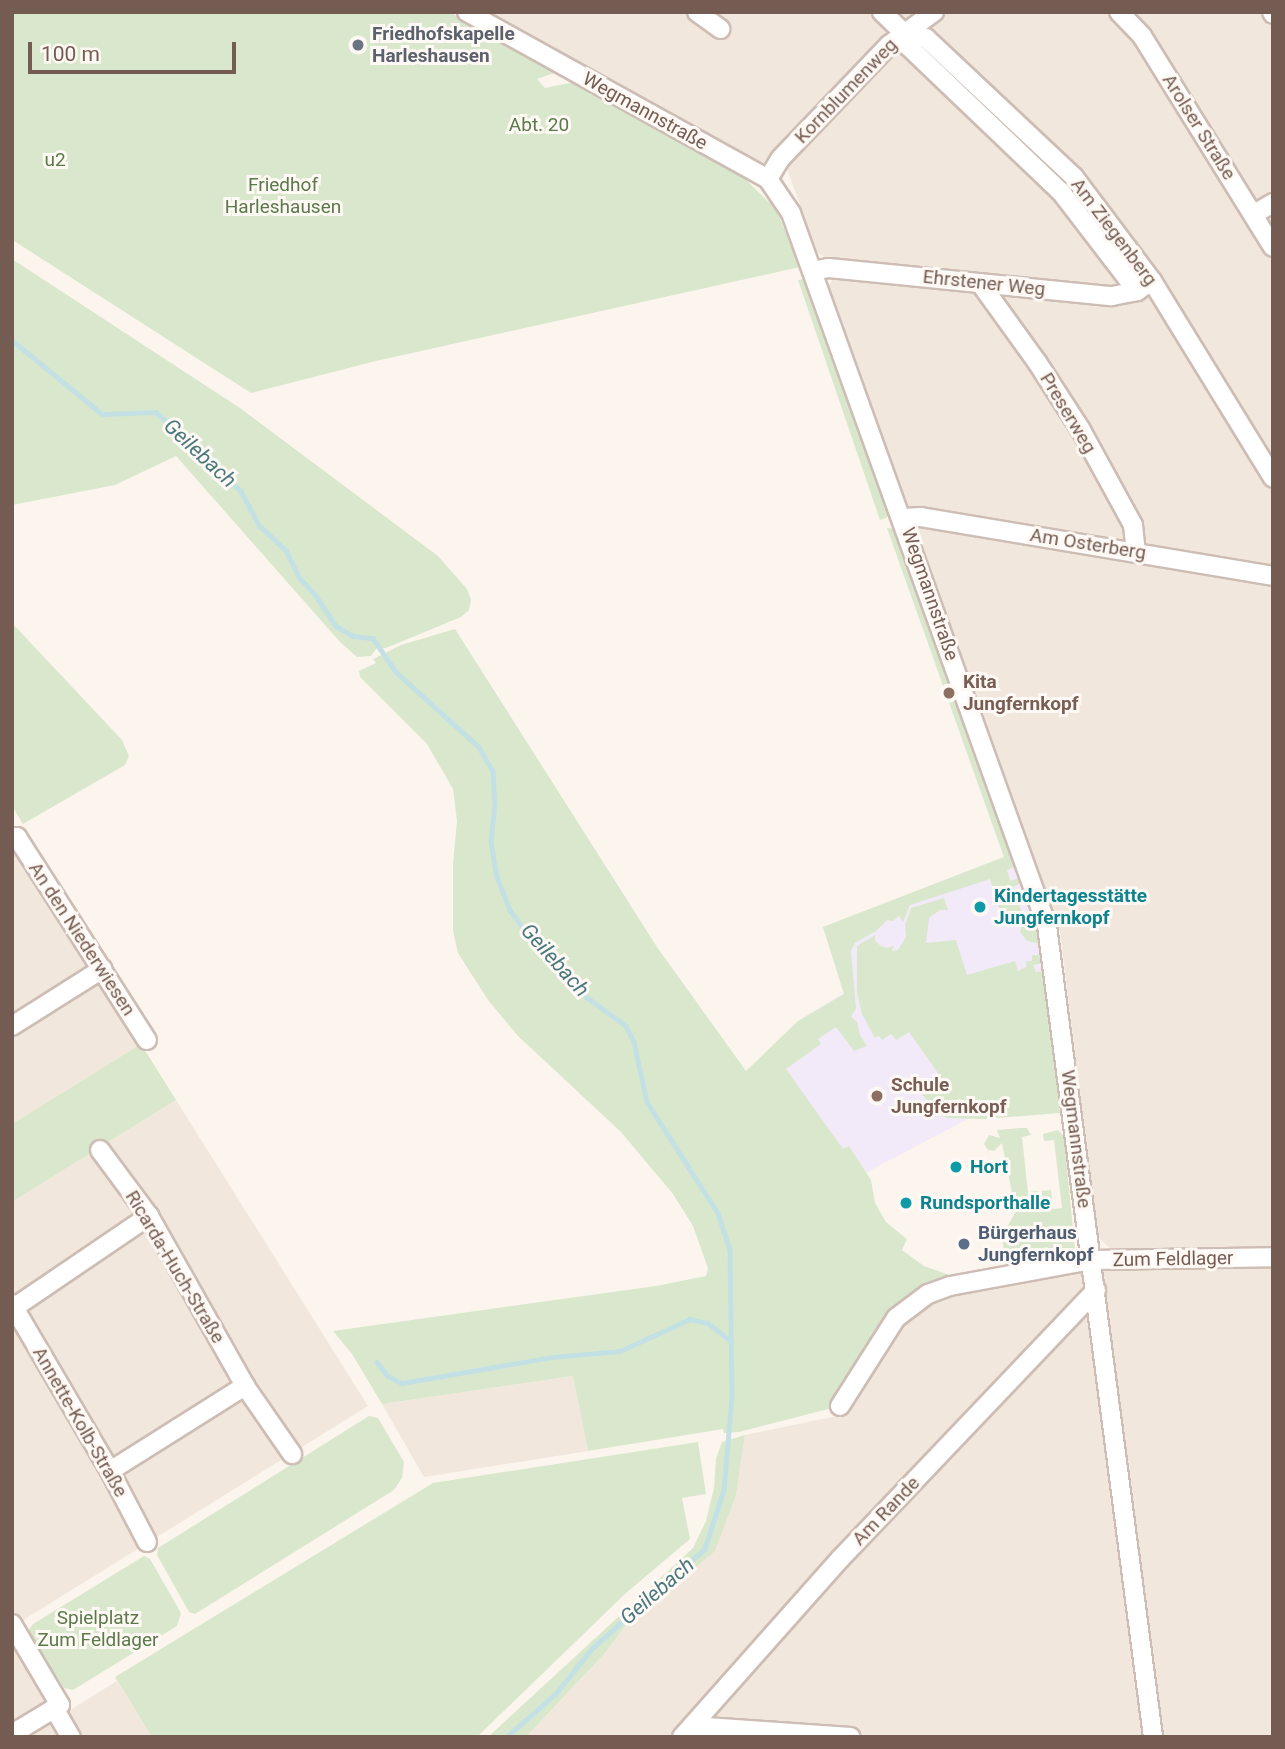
<!DOCTYPE html>
<html>
<head>
<meta charset="utf-8">
<style>
  body { margin:0 }
  #map { position:relative; width:1285px; height:1749px; overflow:hidden; background:#fbf5ee; font-family:Roboto,sans-serif }
  div>[style] { position:absolute }
  [style*='--x'] { left:calc(var(--x)*1px); top:calc(var(--y)*1px); width:calc(var(--w)*1px); rotate:calc(var(--a)*1deg) }
  .residential>* { inset:0; background:#f2e7dc }
  .education>* { inset:0; background:#f2eaf8 }
  .green>* { inset:0; background:#d9e8cc }
  .stream>* { height:4.5px; margin:-2.25px; padding:0 2.25px; transform-origin:2.25px; border-radius:2.25px; background:#c3e1e4 }
  .roads { filter:drop-shadow(2px 0 #cdbdb4) drop-shadow(-2px 0 #cdbdb4) drop-shadow(0 2px #cdbdb4) drop-shadow(0 -2px #cdbdb4) }
  .minor>* { height:18px; margin:-9px; padding:0 9px; transform-origin:9px; border-radius:9px; background:#fff }
  .dots>* { width:19px; height:19px; translate:-50% -50%; box-sizing:border-box; border:4px solid #fef9f4; border-radius:50% }
  span { translate:-50% -50%; white-space:nowrap; text-align:center; line-height:1.15; -webkit-text-stroke:6px #fef9f4; paint-order:stroke }
  .worship-label { font-size:19px; color:#5b616d; font-weight:700 }
  .left { translate:0 -50%; text-align:left }
  .street-label { font-size:19px; color:#755c52 }
  .park-label { font-size:19px; color:#5b794b }
  .education-label { font-size:19px; color:#785e54; font-weight:700 }
  .culture-label { font-size:19px; color:#0d838f; font-weight:700 }
  .service-label { font-size:19px; color:#4e5e75; font-weight:700 }
  .water-label { font-size:21px; color:#4a787f; font-style:italic }
  .frame { position:absolute; inset:0; border:14px solid #755c52; pointer-events:none }
  .scale { position:absolute; left:28px; top:42px; width:208px; height:32px; box-sizing:border-box; border:4px solid #755c52; border-top:0; padding-left:9px; font-size:21px; line-height:24px; white-space:nowrap; color:#755c52; -webkit-text-stroke:5px #fef9f4; paint-order:stroke }
</style>
</head>
<body>
<div id="map">
  <div class="residential">
    <i style="clip-path:polygon(484px 12px,923px 12px,881px 41px,765px 161px,757px 165px)"></i>
    <i style="clip-path:polygon(948px 12px,1273px 12px,1273px 1253px,1112px 1250px,1098px 1237px,1060px 932px,828px 286px,834px 278px,826px 258px,817px 252px,787px 169px,788px 163px,892px 56px)"></i>
    <i style="clip-path:polygon(12px 844px,141px 1044px,12px 1124px)"></i>
    <i style="clip-path:polygon(176px 1100px,368px 1406px,12px 1627px,12px 1202px)"></i>
    <i style="clip-path:polygon(1273px 1261px,1273px 1737px,526px 1737px,606px 1652px,625px 1626px,675px 1587px,736px 1495px,745px 1435px,837px 1416px,848px 1407px,898px 1323px,926px 1303px,962px 1291px,1086px 1268px)"></i>
    <i style="clip-path:polygon(573px 1376px,588px 1451px,424px 1477px,382px 1404px)"></i>
    <i style="clip-path:polygon(12px 1636px,62px 1715px,117px 1681px,152px 1737px,12px 1737px)"></i>
  </div>
  <div class="education">
    <i style="clip-path:polygon(887px 528px,894px 529px,1035px 921px,1044px 971px,970px 1118px,852px 1180px,775px 1074px,798px 1021px,844px 993px,823px 927px,1004px 857px)"></i>
  </div>
  <div class="green">
    <i style="clip-path:polygon(12px 12px,450px 12px,557px 72px,537px 79px,545px 88px,575px 82px,591px 91px,590px 95px,596px 94px,740px 174px,776px 209px,800px 267px,376px 361px,251px 393px,14px 241px)"></i>
    <i style="clip-path:polygon(920px 41px,1053px 164px,1143px 277px,1136px 282px,914px 46px)"></i>
    <i style="clip-path:polygon(12px 259px,240px 408px,438px 556px,467px 589px,471px 600px,469px 610px,461px 617px,386px 648px,377px 648px,371px 656px,357px 657px,340px 642px,176px 456px,115px 485px,12px 505px)"></i>
    <i style="clip-path:polygon(804px 279px,889px 515px,886px 518px,880px 520px,798px 280px)"></i>
    <i style="clip-path:polygon(887px 528px,894px 529px,1015px 867px,1007px 870px,1010px 881px,1019px 878px,1021px 883px,1013px 887px,1017px 898px,1025px 895px,1027px 901px,1019px 904px,1022px 914px,1031px 911px,1033px 917px,1004px 925px,990px 879px,910px 905px,903px 922px,899px 916px,893px 921px,887px 920px,876px 931px,855px 943px,851px 951px,856px 1008px,851px 1017px,857px 1022px,860px 1035px,867px 1046px,854px 1051px,836px 1027px,818px 1039px,821px 1044px,786px 1069px,843px 1149px,849px 1146px,871px 1180px,875px 1203px,886px 1222px,907px 1239px,902px 1250px,924px 1266px,961px 1279px,910px 1305px,840px 1406px,739px 1432px,724px 1433px,723px 1429px,588px 1451px,573px 1376px,382px 1404px,352px 1354px,333px 1331px,656px 1286px,706px 1276px,708px 1268px,693px 1226px,673px 1194px,621px 1132px,518px 1036px,488px 1000px,458px 953px,453px 931px,453px 863px,457px 821px,453px 789px,427px 744px,360px 677px,359px 671px,376px 663px,373px 659px,401px 645px,455px 629px,657px 947px,746px 1071px,798px 1021px,844px 994px,823px 927px,1004px 857px)"></i>
    <i style="clip-path:polygon(12px 623px,122px 740px,129px 756px,125px 765px,23px 824px,12px 806px)"></i>
    <i style="clip-path:polygon(944px 898px,948px 910px,940px 910px,929px 918px,926px 943px,956px 940px,967px 975px,1015px 961px,1018px 971px,1026px 967px,1026px 961px,1032px 961px,1032px 955px,1042px 955px,1043px 963px,1033px 965px,1036px 972px,1044px 971px,1060px 1113px,983px 1119px,948px 1118px,940px 1115px,919px 1091px,940px 1076px,909px 1032px,896px 1040px,891px 1034px,882px 1040px,879px 1036px,875px 1038px,862px 1014px,857px 993px,857px 946px,875px 935px,875px 941px,881px 946px,887px 948px,894px 946px,892px 951px,898px 950px,906px 937px,905px 925px,911px 908px)"></i>
    <i style="clip-path:polygon(1035px 921px,1037px 929px,1040px 944px,1027px 941px,1020px 932px,1022px 926px)"></i>
    <i style="clip-path:polygon(141px 1044px,176px 1100px,12px 1202px,12px 1124px)"></i>
    <i style="clip-path:polygon(1020px 1128px,1027px 1128px,1031px 1135px,1022px 1137px,1028px 1192px,1039px 1191px,1015px 1208px,1002px 1143px,994px 1151px,988px 1150px,984px 1144px,989px 1135px,1000px 1138px,997px 1130px)"></i>
    <i style="clip-path:polygon(1058px 1130px,1064px 1136px,1075px 1250px,1074px 1254px,1011px 1264px,1004px 1251px,1002px 1236px,1016px 1211px,1036px 1200px,1042px 1191px,1051px 1190px,1053px 1209px,1062px 1208px,1054px 1140px,1044px 1141px,1043px 1134px)"></i>
    <i style="clip-path:polygon(369px 1416px,378px 1418px,404px 1462px,402px 1478px,394px 1490px,195px 1614px,189px 1612px,157px 1555px,158px 1548px)"></i>
    <i style="clip-path:polygon(745px 1435px,736px 1495px,715px 1551px,625px 1626px,606px 1652px,526px 1737px,488px 1737px,693px 1548px,706px 1521px,714px 1488px,716px 1459px,722px 1442px)"></i>
    <i style="clip-path:polygon(698px 1442px,706px 1494px,682px 1498px,690px 1539px,626px 1593px,477px 1737px,152px 1737px,115px 1677px,433px 1483px)"></i>
    <i style="clip-path:polygon(144px 1556px,150px 1559px,181px 1613px,177px 1626px,73px 1690px,64px 1688px,28px 1631px,33px 1624px)"></i>
  </div>
  <div class="stream">
    <i style="--x:12;--y:340;--w:117;--a:39.4"></i>
    <i style="--x:102;--y:414;--w:54;--a:-2.1"></i>
    <i style="--x:156;--y:412;--w:116;--a:42.9"></i>
    <i style="--x:241;--y:491;--w:40;--a:62"></i>
    <i style="--x:260;--y:526;--w:35;--a:43"></i>
    <i style="--x:286;--y:550;--w:30;--a:64"></i>
    <i style="--x:299;--y:577;--w:23;--a:47"></i>
    <i style="--x:315;--y:594;--w:38;--a:57"></i>
    <i style="--x:336;--y:626;--w:20;--a:30"></i>
    <i style="--x:353;--y:636;--w:20;--a:6"></i>
    <i style="--x:373;--y:638;--w:41;--a:55.9"></i>
    <i style="--x:396;--y:672;--w:112;--a:42.1"></i>
    <i style="--x:479;--y:747;--w:28;--a:60"></i>
    <i style="--x:493;--y:771;--w:33;--a:87"></i>
    <i style="--x:495;--y:804;--w:37;--a:96"></i>
    <i style="--x:491;--y:841;--w:33;--a:81"></i>
    <i style="--x:496;--y:874;--w:39;--a:69"></i>
    <i style="--x:510;--y:910;--w:36;--a:54"></i>
    <i style="--x:531;--y:939;--w:45;--a:43.2"></i>
    <i style="--x:564;--y:970;--w:19;--a:62"></i>
    <i style="--x:573;--y:987;--w:66;--a:36.3"></i>
    <i style="--x:626;--y:1026;--w:18;--a:63"></i>
    <i style="--x:634;--y:1042;--w:61;--a:77.8"></i>
    <i style="--x:647;--y:1102;--w:132;--a:57.4"></i>
    <i style="--x:718;--y:1213;--w:39;--a:72"></i>
    <i style="--x:730;--y:1250;--w:147;--a:89.2"></i>
    <i style="--x:732;--y:1397;--w:93;--a:94.9"></i>
    <i style="--x:724;--y:1490;--w:62;--a:107.9"></i>
    <i style="--x:705;--y:1549;--w:151;--a:138.5"></i>
    <i style="--x:592;--y:1649;--w:58;--a:128.7"></i>
    <i style="--x:556;--y:1694;--w:65;--a:138.7"></i>
    <i style="--x:377;--y:1362;--w:18;--a:52"></i>
    <i style="--x:388;--y:1376;--w:16;--a:27"></i>
    <i style="--x:402;--y:1383;--w:153;--a:-9.8"></i>
    <i style="--x:553;--y:1357;--w:67;--a:-5.1"></i>
    <i style="--x:620;--y:1351;--w:77;--a:-24.6"></i>
    <i style="--x:690;--y:1319;--w:18;--a:13"></i>
    <i style="--x:708;--y:1323;--w:29;--a:38"></i>
  </div>
  <div class="roads">
    <div class="minor">
      <i style="--x:467;--y:12;--w:344;--a:29"></i>
      <i style="--x:768;--y:179;--w:41;--a:55.9"></i>
      <i style="--x:791;--y:213;--w:758;--a:70.25"></i>
      <i style="--x:1047;--y:926;--w:818;--a:82.55"></i>
      <i style="--x:697;--y:12;--w:29;--a:36"></i>
      <i style="--x:882;--y:12;--w:30;--a:44"></i>
      <i style="--x:904;--y:33;--w:23;--a:13"></i>
      <i style="--x:926;--y:38;--w:203;--a:43.2"></i>
      <i style="--x:1074;--y:177;--w:130;--a:53.1"></i>
      <i style="--x:1152;--y:281;--w:231;--a:58.4"></i>
      <i style="--x:1119;--y:12;--w:33;--a:46"></i>
      <i style="--x:1142;--y:36;--w:248;--a:58.2"></i>
      <i style="--x:1272;--y:12;--w:2;--a:63"></i>
      <i style="--x:904;--y:33;--w:14;--a:73"></i>
      <i style="--x:908;--y:46;--w:211;--a:43.7"></i>
      <i style="--x:1061;--y:192;--w:125;--a:52.5"></i>
      <i style="--x:768;--y:179;--w:23;--a:-59"></i>
      <i style="--x:780;--y:159;--w:158;--a:-46.3"></i>
      <i style="--x:889;--y:45;--w:56;--a:-36.3"></i>
      <i style="--x:1254;--y:214;--w:22;--a:-30"></i>
      <i style="--x:813;--y:271;--w:16;--a:-11"></i>
      <i style="--x:829;--y:268;--w:284;--a:5.7"></i>
      <i style="--x:1112;--y:296;--w:25;--a:-11"></i>
      <i style="--x:1137;--y:291;--w:11;--a:-34"></i>
      <i style="--x:980;--y:283;--w:97;--a:54.2"></i>
      <i style="--x:1037;--y:362;--w:81;--a:57.1"></i>
      <i style="--x:1081;--y:430;--w:108;--a:61.3"></i>
      <i style="--x:1133;--y:525;--w:27;--a:84"></i>
      <i style="--x:903;--y:518;--w:18;--a:-3"></i>
      <i style="--x:921;--y:517;--w:357;--a:9.5"></i>
      <i style="--x:12;--y:840;--w:6;--a:-31"></i>
      <i style="--x:17;--y:837;--w:241;--a:57.4"></i>
      <i style="--x:12;--y:1026;--w:107;--a:-32.3"></i>
      <i style="--x:100;--y:1150;--w:82;--a:53.4"></i>
      <i style="--x:149;--y:1216;--w:195;--a:60.5"></i>
      <i style="--x:245;--y:1386;--w:83;--a:55.3"></i>
      <i style="--x:12;--y:1304;--w:194;--a:59.6"></i>
      <i style="--x:110;--y:1471;--w:80;--a:62.5"></i>
      <i style="--x:12;--y:1309;--w:166;--a:-34.2"></i>
      <i style="--x:840;--y:1406;--w:104;--a:-57.5"></i>
      <i style="--x:896;--y:1318;--w:40;--a:-37"></i>
      <i style="--x:928;--y:1294;--w:23;--a:-20"></i>
      <i style="--x:950;--y:1286;--w:144;--a:-10.4"></i>
      <i style="--x:1092;--y:1260;--w:181;--a:-0.9"></i>
      <i style="--x:110;--y:1471;--w:160;--a:-32.2"></i>
      <i style="--x:12;--y:1624;--w:94;--a:59.3"></i>
      <i style="--x:60;--y:1705;--w:56;--a:148.9"></i>
      <i style="--x:54;--y:1708;--w:34;--a:60"></i>
      <i style="--x:692;--y:1726;--w:159;--a:4"></i>
      <i style="--x:682;--y:1737;--w:239;--a:-48.4"></i>
      <i style="--x:841;--y:1558;--w:370;--a:-46.4"></i>
    </div>
  </div>
  <div class="dots">
    <i style="left:358px;top:45px;background:#6b7280"></i>
    <i style="left:949px;top:693px;background:#8d6e63"></i>
    <i style="left:980px;top:907px;background:#0f9aa8"></i>
    <i style="left:877px;top:1096px;background:#8d6e63"></i>
    <i style="left:956px;top:1167px;background:#0f9aa8"></i>
    <i style="left:906px;top:1203px;background:#0f9aa8"></i>
    <i style="left:964px;top:1244px;background:#5c6f8a"></i>
  </div>
  <div class="worship-label">
    <span class="left" style="left:372px;top:45px">Friedhofskapelle<br>Harleshausen</span>
  </div>
  <div class="street-label">
    <span style="left:846px;top:91px;rotate:-46deg">Kornblumenweg</span>
    <span style="left:645px;top:111px;rotate:29deg">Wegmannstraße</span>
    <span style="left:1199px;top:127px;rotate:58deg">Arolser Straße</span>
    <span style="left:1114px;top:232px;rotate:53deg">Am Ziegenberg</span>
    <span style="left:984px;top:283px;rotate:6deg">Ehrstener Weg</span>
    <span style="left:1068px;top:413px;rotate:59deg">Preserweg</span>
    <span style="left:1088px;top:544px;rotate:9deg">Am Osterberg</span>
    <span style="left:930px;top:594px;rotate:71deg">Wegmannstraße</span>
    <span style="left:82px;top:939px;rotate:57deg">An den Niederwiesen</span>
    <span style="left:1076px;top:1139px;rotate:83deg">Wegmannstraße</span>
    <span style="left:1173px;top:1259px;rotate:-1deg">Zum Feldlager</span>
    <span style="left:175px;top:1267px;rotate:59deg">Ricarda-Huch-Straße</span>
    <span style="left:80px;top:1422px;rotate:60deg">Annette-Kolb-Straße</span>
    <span style="left:886px;top:1511px;rotate:-46deg">Am Rande</span>
  </div>
  <div class="park-label">
    <span style="left:539px;top:125px">Abt. 20</span>
    <span style="left:55px;top:160px">u2</span>
    <span style="left:283px;top:196px">Friedhof<br>Harleshausen</span>
    <span style="left:98px;top:1629px">Spielplatz<br>Zum Feldlager</span>
  </div>
  <div class="education-label">
    <span class="left" style="left:963px;top:693px">Kita<br>Jungfernkopf</span>
    <span class="left" style="left:891px;top:1096px">Schule<br>Jungfernkopf</span>
  </div>
  <div class="culture-label">
    <span class="left" style="left:994px;top:907px">Kindertagesstätte<br>Jungfernkopf</span>
    <span class="left" style="left:970px;top:1167px">Hort</span>
    <span class="left" style="left:920px;top:1203px">Rundsporthalle</span>
  </div>
  <div class="service-label">
    <span class="left" style="left:978px;top:1244px">Bürgerhaus<br>Jungfernkopf</span>
  </div>
  <div class="water-label">
    <span style="left:200px;top:453px;rotate:43deg">Geilebach</span>
    <span style="left:555px;top:960px;rotate:48deg">Geilebach</span>
    <span style="left:657px;top:1591px;rotate:-41deg">Geilebach</span>
  </div>
  <div class="frame"></div>
  <div class="scale">100 m</div>
</div>
</body>
</html>
